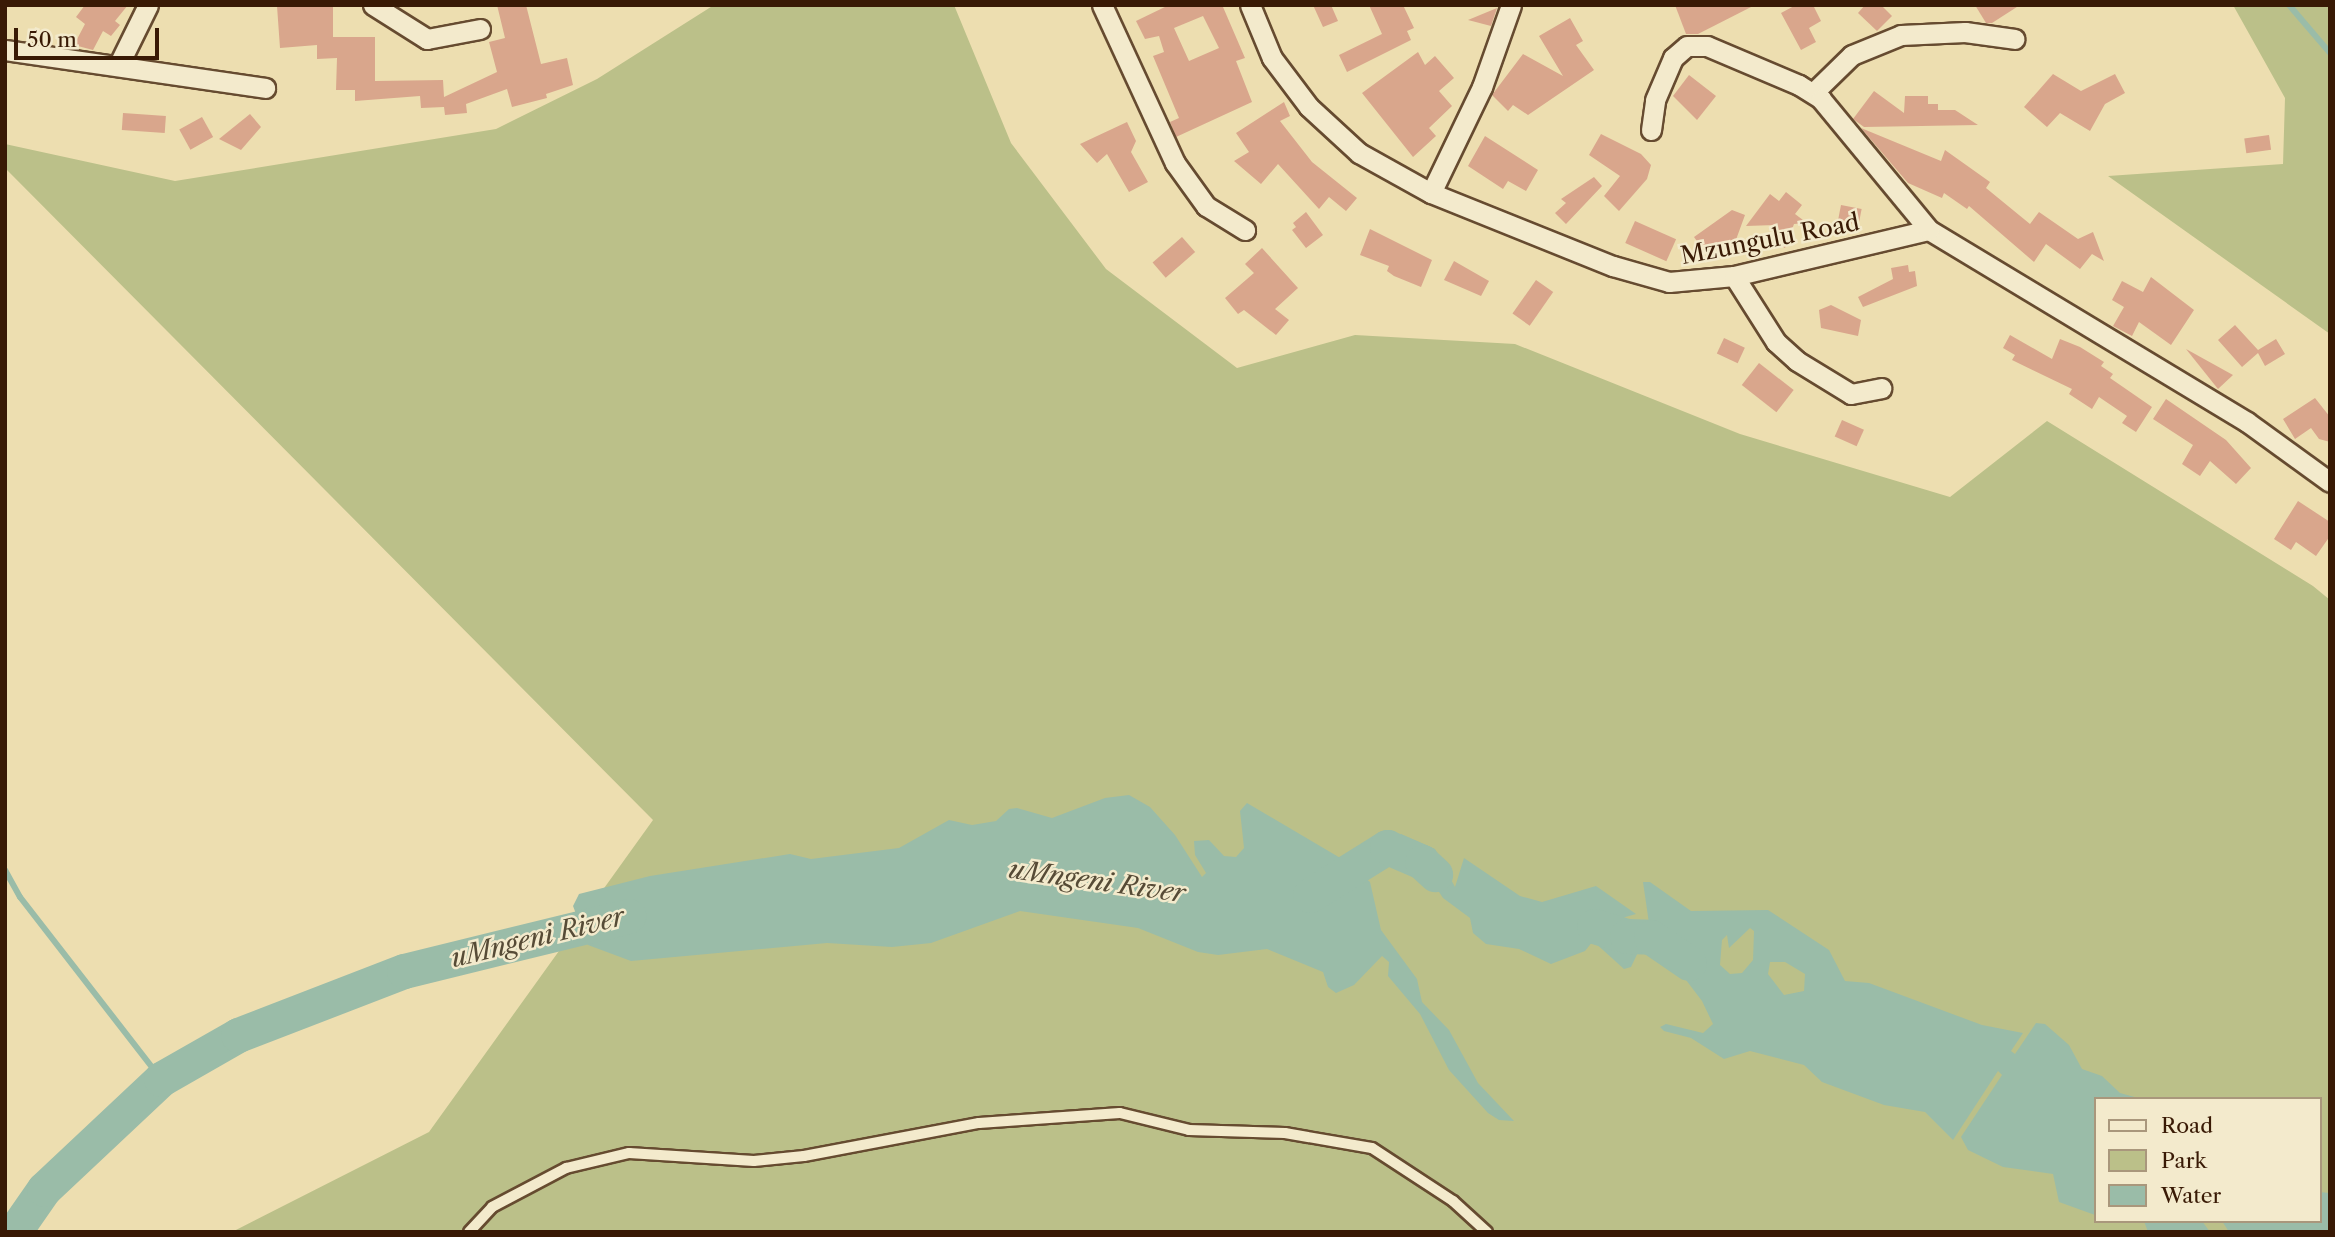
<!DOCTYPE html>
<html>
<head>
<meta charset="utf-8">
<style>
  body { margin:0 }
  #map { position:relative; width:2335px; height:1237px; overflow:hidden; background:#eddeb0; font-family:"Libre Caslon Text",serif }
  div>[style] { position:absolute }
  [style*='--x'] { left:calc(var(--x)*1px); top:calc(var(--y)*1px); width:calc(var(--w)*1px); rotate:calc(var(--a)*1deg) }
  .green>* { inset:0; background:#bbc089 }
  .water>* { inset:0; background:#9abca8 }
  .stream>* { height:6px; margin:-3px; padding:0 3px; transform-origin:3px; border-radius:3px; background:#9abca8 }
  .river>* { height:35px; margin:-17.5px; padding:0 17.5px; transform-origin:17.5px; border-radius:17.5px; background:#9abca8 }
  .building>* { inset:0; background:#d9a68c; transform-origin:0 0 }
  .roads { filter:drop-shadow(2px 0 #664b30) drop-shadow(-2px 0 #664b30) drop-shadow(0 2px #664b30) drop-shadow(0 -2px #664b30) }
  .lane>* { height:10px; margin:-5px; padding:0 5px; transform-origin:5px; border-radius:5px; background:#f3eacc }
  .street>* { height:19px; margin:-9.5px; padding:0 9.5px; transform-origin:9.5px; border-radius:9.5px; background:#f3eacc }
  span { translate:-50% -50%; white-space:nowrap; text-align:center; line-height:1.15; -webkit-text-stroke:5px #f3eacc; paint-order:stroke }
  .street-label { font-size:24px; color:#391a05 }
  .water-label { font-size:26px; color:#564b36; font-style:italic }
  .frame { position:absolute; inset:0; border:7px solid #391a05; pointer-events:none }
  .legend { position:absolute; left:2094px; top:1097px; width:228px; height:126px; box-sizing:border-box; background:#f3eacc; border:2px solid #a9977c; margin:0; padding:9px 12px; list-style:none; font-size:21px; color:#391a05 }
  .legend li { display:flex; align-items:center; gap:14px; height:35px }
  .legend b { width:35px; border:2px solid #a9977c }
  .scale { position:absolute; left:14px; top:28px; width:145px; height:32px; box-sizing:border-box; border:4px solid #391a05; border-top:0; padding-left:9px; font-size:21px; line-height:24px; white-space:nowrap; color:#391a05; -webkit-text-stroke:5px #f3eacc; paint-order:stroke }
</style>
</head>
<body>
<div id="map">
  <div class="green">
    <i style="clip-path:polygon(evenodd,714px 5px,954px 5px,1011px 143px,1106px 269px,1237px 368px,1355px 335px,1515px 344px,1740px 434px,1950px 497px,2047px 421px,2313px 586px,2330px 600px,2330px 1232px,232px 1232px,429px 1132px,653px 820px,5px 168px,5px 144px,175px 181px,496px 129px,597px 79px,714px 5px,2095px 1099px,2319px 1099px,2319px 1221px,2095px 1221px,2095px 1099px)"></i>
    <i style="clip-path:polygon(2233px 5px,2330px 5px,2330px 334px,2108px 176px,2283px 164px,2285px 98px)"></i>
  </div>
  <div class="water">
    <i style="clip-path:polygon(1129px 795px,1150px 807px,1175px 835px,1202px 877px,1206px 873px,1195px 855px,1194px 841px,1209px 840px,1224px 856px,1236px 857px,1244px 848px,1240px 811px,1247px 803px,1342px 859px,1370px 882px,1381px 930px,1417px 979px,1422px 1002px,1449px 1030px,1478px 1083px,1514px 1121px,1499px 1120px,1488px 1113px,1449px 1070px,1420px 1014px,1388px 976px,1389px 962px,1382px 956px,1354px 985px,1336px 993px,1328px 987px,1323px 972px,1267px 949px,1218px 955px,1198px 952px,1138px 928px,1020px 911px,931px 943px,892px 947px,827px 943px,631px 961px,588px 945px,573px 906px,579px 894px,650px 876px,790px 854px,811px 859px,899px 848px,949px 820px,972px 825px,996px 821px,1009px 809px,1017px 808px,1052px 818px,1105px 798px)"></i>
    <i style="clip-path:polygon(1401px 834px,1435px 849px,1455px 887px,1464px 858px,1520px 896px,1542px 902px,1596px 886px,1636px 914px,1622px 918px,1642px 944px,1631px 967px,1624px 969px,1593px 941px,1585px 951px,1551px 964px,1519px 949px,1486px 944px,1473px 933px,1470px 918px,1443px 898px,1422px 866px,1404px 860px,1395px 850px)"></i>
    <i style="clip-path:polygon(evenodd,1643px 882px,1650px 882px,1691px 911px,1768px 910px,1829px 950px,1845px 981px,1869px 983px,1982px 1025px,2023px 1033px,2011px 1051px,2015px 1054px,2036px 1023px,2045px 1024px,2069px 1045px,2082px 1069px,2102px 1076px,2120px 1093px,2142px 1099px,2095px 1099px,2095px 1215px,2059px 1202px,2053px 1174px,2003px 1167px,1968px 1150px,1961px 1137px,2002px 1075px,1998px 1071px,1953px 1140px,1925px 1112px,1884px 1105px,1822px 1082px,1804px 1065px,1750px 1051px,1724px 1059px,1691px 1038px,1664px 1031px,1660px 1027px,1666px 1024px,1703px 1033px,1713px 1024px,1702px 1001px,1670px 959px,1652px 944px,1643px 882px,1750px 928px,1754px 931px,1753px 960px,1742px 973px,1730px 974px,1720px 965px,1722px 940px,1727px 935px,1729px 948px,1750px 928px,1643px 882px,1770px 962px,1785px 962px,1805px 974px,1804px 991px,1784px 995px,1768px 974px,1770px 962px)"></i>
    <i style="clip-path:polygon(2319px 1192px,2330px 1193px,2330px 1232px,2229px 1232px,2222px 1221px,2319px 1221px)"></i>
    <i style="clip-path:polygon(2144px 1221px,2202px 1221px,2210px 1232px,2148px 1232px)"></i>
  </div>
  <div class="stream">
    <i style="--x:2289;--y:5;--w:63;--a:49.5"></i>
    <i style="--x:5;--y:870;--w:31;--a:61"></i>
    <i style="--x:20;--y:897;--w:230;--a:52.2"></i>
  </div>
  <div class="river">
    <i style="--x:1310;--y:895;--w:91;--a:-31.9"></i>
    <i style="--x:1387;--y:847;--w:38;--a:23"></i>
    <i style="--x:1422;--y:862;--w:18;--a:43"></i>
    <i style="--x:1594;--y:926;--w:34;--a:17"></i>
    <i style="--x:1627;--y:936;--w:24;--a:2"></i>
    <i style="--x:1651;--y:937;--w:46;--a:34.4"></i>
    <i style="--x:14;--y:1232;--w:52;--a:-55.1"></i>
    <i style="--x:44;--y:1189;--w:161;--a:-43.2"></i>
    <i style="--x:161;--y:1079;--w:89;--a:-29.7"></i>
    <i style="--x:238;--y:1035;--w:178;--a:-21.1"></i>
    <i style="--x:404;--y:971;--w:231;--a:-13.8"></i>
  </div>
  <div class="building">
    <i style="clip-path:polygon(85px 5px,128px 5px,115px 21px,120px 25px,111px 36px,103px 31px,93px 50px,74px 45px,85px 24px,76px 17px)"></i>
    <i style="clip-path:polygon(333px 5px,333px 37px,375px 37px,375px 81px,443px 80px,444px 97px,497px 72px,489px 42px,505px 38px,497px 5px,526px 5px,541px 64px,567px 58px,573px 85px,546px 94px,547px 98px,512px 107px,507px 89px,466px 104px,467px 113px,445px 115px,444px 107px,421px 108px,420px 96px,355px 101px,355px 90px,336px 90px,337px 58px,317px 59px,317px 45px,280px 48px,277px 6px)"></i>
    <i style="clip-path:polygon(evenodd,1169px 5px,1227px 5px,1223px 7px,1245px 58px,1236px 61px,1252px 102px,1176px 137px,1170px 122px,1179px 118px,1153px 56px,1164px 52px,1159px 36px,1145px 39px,1136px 21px,1169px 5px,1203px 16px,1219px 48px,1189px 61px,1174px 28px,1203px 16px)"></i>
    <i style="clip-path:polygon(1313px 5px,1331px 5px,1338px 21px,1323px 27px)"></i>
    <i style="clip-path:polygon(1369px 5px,1403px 5px,1414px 28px,1407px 31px,1411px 40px,1347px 72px,1339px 55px,1382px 34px)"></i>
    <i style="clip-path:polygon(1675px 5px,1755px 5px,1698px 34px,1686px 34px)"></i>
    <i style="clip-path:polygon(1796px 5px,1813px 5px,1821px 21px,1809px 28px,1816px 42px,1801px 50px,1781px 13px)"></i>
    <i style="clip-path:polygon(1865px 5px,1881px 5px,1892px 16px,1877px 31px,1858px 13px)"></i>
    <i style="clip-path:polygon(1975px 5px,2020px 5px,1992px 23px,1986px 23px)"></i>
    <i style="clip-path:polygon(1497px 8px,1491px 26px,1468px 20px)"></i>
    <i style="clip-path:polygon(1570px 18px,1583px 41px,1576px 45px,1594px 70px,1528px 115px,1513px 105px,1508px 111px,1492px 95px,1523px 54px,1563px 76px,1539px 36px)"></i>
    <i style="clip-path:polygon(1418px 52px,1425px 65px,1435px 56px,1454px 78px,1439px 91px,1452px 106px,1429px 128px,1436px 136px,1413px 157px,1362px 93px)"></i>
    <i style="clip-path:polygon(2053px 74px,2081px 91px,2115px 74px,2125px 93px,2105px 104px,2090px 131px,2060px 113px,2047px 127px,2024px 107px)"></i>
    <i style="clip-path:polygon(1689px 75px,1716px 96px,1697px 120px,1673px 96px)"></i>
    <i style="clip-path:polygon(1874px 91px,1904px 113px,1905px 96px,1928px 96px,1928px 104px,1938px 104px,1938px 110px,1955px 110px,1978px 125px,1864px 127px,1853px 119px)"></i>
    <i style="clip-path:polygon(1284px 102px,1290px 116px,1280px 121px,1312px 162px,1357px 198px,1346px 211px,1329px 197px,1319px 209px,1278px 164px,1261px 184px,1234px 161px,1249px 152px,1236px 133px)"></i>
    <i style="left:123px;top:113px;width:43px;height:17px;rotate:4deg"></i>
    <i style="clip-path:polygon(250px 114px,261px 127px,241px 150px,219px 139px)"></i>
    <i style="left:202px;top:117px;width:23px;height:26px;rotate:61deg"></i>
    <i style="clip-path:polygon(1127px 122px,1136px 141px,1131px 152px,1148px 182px,1129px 192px,1107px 154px,1097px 163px,1080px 144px)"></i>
    <i style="clip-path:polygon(1861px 128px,1941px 161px,1945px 150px,1990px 182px,1986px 188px,2030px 224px,2039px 212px,2078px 239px,2093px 232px,2104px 261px,2092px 254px,2080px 269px,2046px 244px,2034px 262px,1969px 206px,1967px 209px,1944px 193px,1942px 198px,1908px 183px)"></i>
    <i style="clip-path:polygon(1601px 134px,1641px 154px,1651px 165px,1647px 179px,1619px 211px,1604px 196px,1620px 176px,1589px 155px)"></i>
    <i style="left:2269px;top:135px;width:15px;height:25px;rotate:82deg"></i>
    <i style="clip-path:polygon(1485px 136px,1538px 170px,1526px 191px,1508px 181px,1503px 189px,1468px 166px)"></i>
    <i style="clip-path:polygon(1594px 177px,1602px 186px,1566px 224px,1555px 213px,1566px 203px,1561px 199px)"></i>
    <i style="clip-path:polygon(1786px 192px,1802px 205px,1795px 214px,1807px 223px,1794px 224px,1785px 248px,1768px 241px,1775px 225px,1746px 226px,1770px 194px,1779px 201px)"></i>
    <i style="left:1841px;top:205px;width:21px;height:16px;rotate:11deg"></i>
    <i style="clip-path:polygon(1732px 210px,1745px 215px,1733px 248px,1721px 243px,1706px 254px,1694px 237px)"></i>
    <i style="clip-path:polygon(1306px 212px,1323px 235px,1306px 248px,1292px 230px,1296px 227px,1293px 223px)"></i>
    <i style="left:1635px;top:221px;width:45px;height:24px;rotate:24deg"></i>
    <i style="clip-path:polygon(1370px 229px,1432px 260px,1421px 287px,1394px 276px,1387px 271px,1389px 266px,1360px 255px)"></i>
    <i style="left:1182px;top:237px;width:20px;height:39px;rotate:49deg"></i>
    <i style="clip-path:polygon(1262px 248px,1298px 288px,1275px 309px,1289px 320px,1276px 335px,1244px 310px,1238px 314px,1225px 298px,1254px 273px,1245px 264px)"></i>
    <i style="clip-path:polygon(1454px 261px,1489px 281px,1481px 296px,1444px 280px)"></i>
    <i style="clip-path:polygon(1908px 265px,1909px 272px,1915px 271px,1917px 286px,1863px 307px,1858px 297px,1893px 279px,1891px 268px)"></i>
    <i style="clip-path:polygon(2151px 277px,2194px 310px,2171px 345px,2139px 322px,2132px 336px,2113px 326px,2124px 307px,2112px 300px,2122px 281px,2143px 292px)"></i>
    <i style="left:1536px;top:280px;width:21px;height:41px;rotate:35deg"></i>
    <i style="clip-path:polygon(1831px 305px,1861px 320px,1858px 336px,1821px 328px,1819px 310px)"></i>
    <i style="clip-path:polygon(2235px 325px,2258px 350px,2276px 339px,2285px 354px,2265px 366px,2258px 353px,2242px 367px,2218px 340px)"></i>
    <i style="clip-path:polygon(2010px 335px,2052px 359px,2060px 339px,2080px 347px,2104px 362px,2101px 366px,2113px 374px,2110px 378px,2152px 407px,2136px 432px,2122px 423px,2127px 416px,2099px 397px,2092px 409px,2069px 394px,2072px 389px,2012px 360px,2015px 355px,2003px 348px)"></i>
    <i style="left:1724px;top:338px;width:23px;height:17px;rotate:25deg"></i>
    <i style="clip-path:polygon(2186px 349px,2233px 375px,2218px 389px)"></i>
    <i style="left:1759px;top:363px;width:44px;height:28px;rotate:38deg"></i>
    <i style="clip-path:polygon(2315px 398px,2330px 417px,2330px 442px,2319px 439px,2311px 428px,2295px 439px,2283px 419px)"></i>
    <i style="clip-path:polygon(2166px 399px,2226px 440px,2251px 468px,2236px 484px,2210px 461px,2200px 476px,2182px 464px,2193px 445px,2153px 419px)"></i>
    <i style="left:1842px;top:420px;width:24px;height:18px;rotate:24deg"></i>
    <i style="clip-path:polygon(2298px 501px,2330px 522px,2330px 536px,2316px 556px,2296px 542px,2291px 550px,2274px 539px)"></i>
  </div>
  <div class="roads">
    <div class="lane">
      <i style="--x:469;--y:1232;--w:34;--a:-47"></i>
      <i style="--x:492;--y:1207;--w:84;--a:-27.8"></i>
      <i style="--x:566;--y:1168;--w:65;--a:-13.4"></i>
      <i style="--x:629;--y:1153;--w:125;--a:3.7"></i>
      <i style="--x:754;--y:1161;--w:50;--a:-5.7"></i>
      <i style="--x:804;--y:1156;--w:178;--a:-10.7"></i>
      <i style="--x:979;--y:1123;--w:141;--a:-4.1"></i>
      <i style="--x:1120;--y:1113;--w:71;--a:13.8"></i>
      <i style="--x:1189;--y:1130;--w:96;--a:1.8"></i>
      <i style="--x:1285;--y:1133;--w:88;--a:9.8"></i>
      <i style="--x:1372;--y:1148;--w:97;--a:33.2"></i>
      <i style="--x:1453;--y:1201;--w:46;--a:42.4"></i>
    </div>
    <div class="street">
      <i style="--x:373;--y:5;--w:64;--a:32.2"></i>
      <i style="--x:427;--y:39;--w:54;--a:-10.7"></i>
      <i style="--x:1102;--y:5;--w:174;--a:65.2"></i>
      <i style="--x:1175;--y:163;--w:53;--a:54.2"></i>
      <i style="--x:1206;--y:206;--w:46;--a:31.6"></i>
      <i style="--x:1250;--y:5;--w:57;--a:67.5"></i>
      <i style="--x:1272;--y:58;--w:61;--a:52.9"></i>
      <i style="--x:1309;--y:107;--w:68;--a:42.6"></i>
      <i style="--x:1359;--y:153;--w:82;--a:29.1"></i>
      <i style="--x:1431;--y:193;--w:196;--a:21.9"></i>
      <i style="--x:1613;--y:266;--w:58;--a:15.9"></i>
      <i style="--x:1669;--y:282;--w:65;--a:-5.3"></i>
      <i style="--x:1734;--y:276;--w:200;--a:-13.3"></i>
      <i style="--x:1929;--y:230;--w:371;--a:31.1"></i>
      <i style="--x:2247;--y:422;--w:102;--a:35.9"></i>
      <i style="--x:5;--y:50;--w:263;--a:8.3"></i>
      <i style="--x:118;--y:66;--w:68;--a:-63.8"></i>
      <i style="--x:1813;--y:93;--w:54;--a:-44.3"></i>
      <i style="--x:1852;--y:55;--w:53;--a:-22.2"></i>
      <i style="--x:1901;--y:35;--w:64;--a:-2.7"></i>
      <i style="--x:1965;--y:32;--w:50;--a:8"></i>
      <i style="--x:1651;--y:130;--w:30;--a:-82"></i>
      <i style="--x:1655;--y:100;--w:46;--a:-66.8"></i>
      <i style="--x:1673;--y:58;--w:18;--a:-41"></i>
      <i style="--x:1687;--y:46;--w:20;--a:0"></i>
      <i style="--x:1707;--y:46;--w:100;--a:23"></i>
      <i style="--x:1799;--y:85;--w:26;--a:32"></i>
      <i style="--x:1821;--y:99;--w:170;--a:50.5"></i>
      <i style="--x:1431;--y:193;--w:118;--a:-64.3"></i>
      <i style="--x:1482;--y:87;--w:87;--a:-70.5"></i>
      <i style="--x:1734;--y:276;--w:78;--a:57.5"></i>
      <i style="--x:1776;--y:342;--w:28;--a:42"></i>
      <i style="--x:1797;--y:361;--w:63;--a:31.4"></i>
      <i style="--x:1851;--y:394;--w:31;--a:-11"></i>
    </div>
  </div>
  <div class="street-label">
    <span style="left:1770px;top:239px;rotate:-11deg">Mzungulu Road</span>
  </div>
  <div class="water-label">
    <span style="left:1097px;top:882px;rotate:8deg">uMngeni River</span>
    <span style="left:538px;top:938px;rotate:-14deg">uMngeni River</span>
  </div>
  <div class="frame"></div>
  <ul class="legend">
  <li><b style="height:9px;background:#f3eacc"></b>Road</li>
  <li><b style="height:19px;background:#bbc089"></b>Park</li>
  <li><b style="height:19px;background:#9abca8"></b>Water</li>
  </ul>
  <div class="scale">50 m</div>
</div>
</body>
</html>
